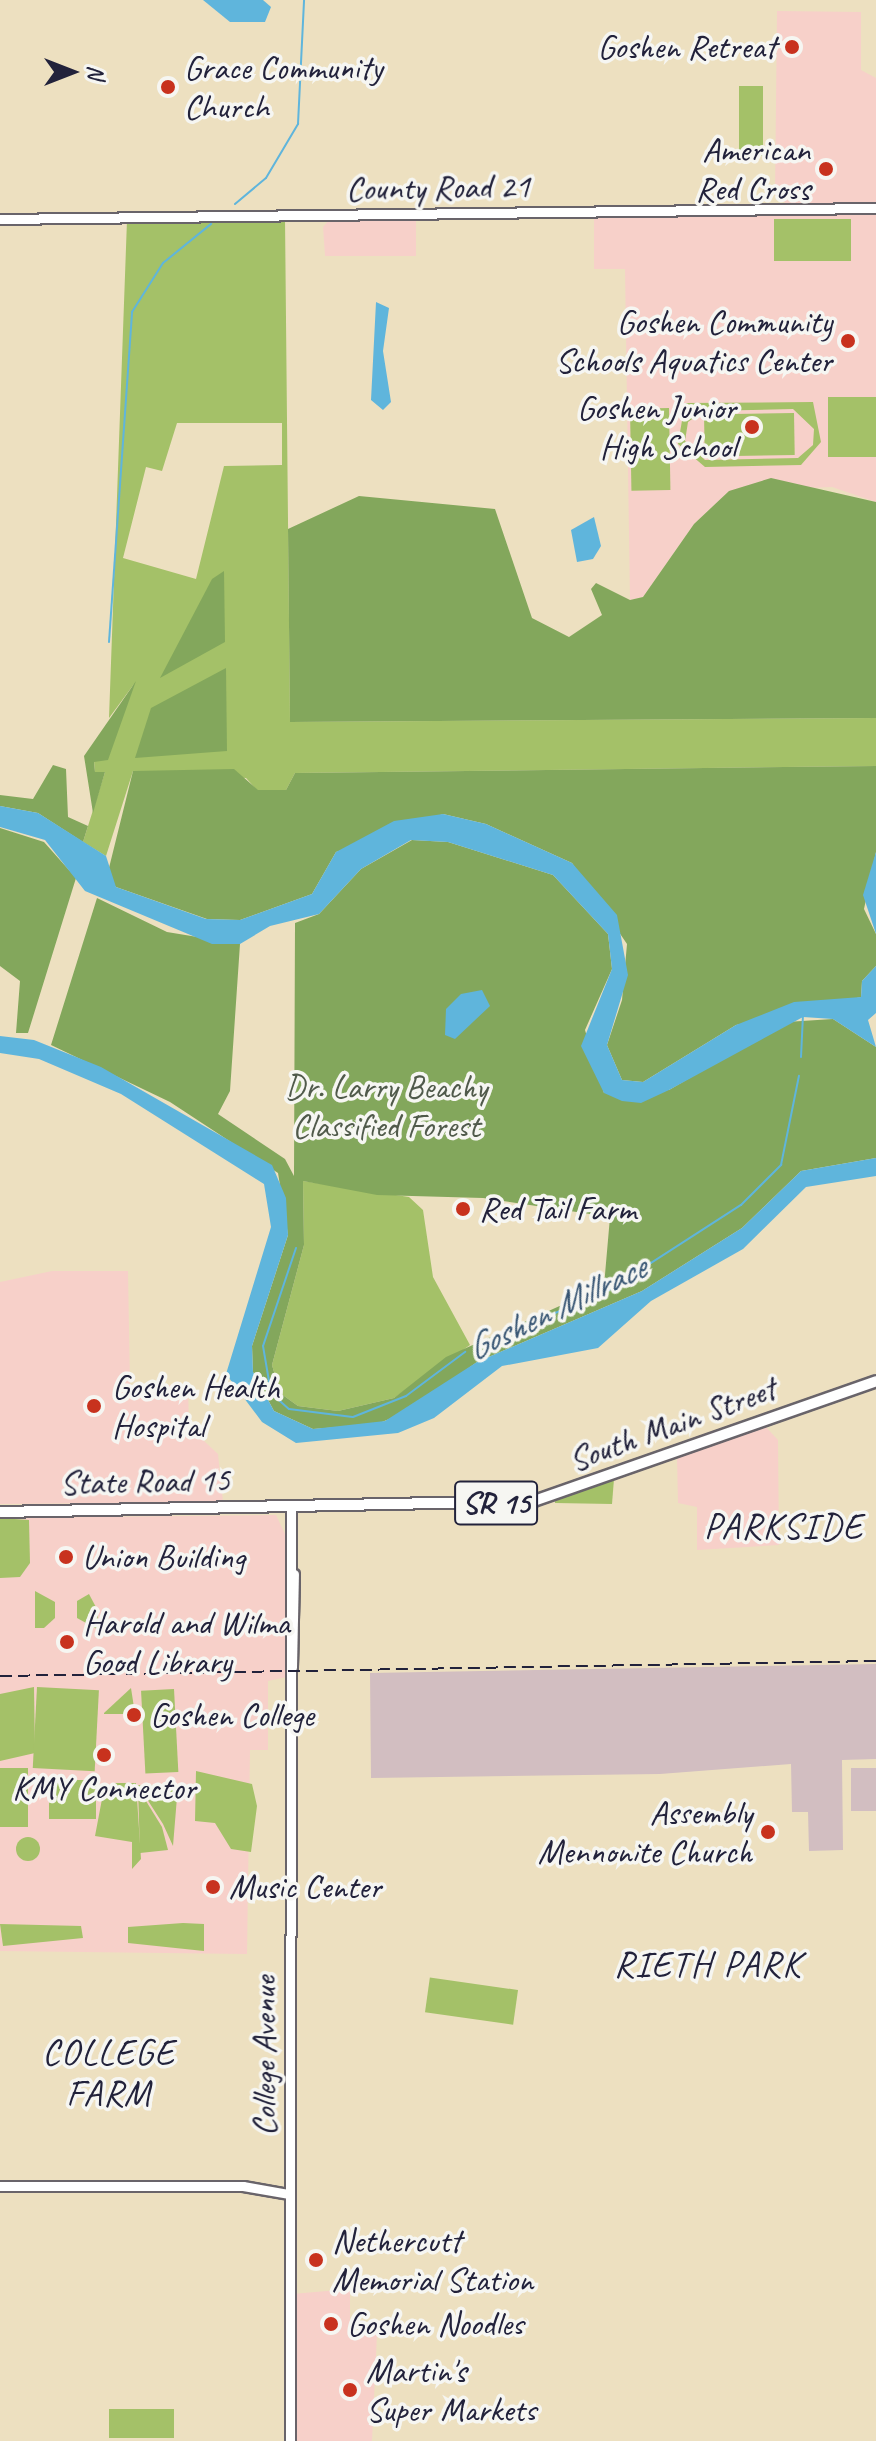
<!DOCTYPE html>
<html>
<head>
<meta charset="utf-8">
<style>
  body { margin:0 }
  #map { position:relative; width:876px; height:2441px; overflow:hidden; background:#ede0c0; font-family:Caveat,sans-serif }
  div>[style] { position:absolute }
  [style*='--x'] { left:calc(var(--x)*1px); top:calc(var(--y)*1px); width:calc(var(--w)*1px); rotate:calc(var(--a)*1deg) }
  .built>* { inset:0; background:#f7d0c9 }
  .industrial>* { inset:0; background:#d2bec1; transform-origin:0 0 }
  .green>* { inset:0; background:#a4c168; transform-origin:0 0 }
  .round { border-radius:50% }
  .forest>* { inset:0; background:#83a75c }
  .water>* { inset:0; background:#5fb5dc }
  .stream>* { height:2px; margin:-1px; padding:0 1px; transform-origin:1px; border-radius:1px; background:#5fb5dc }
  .roads { filter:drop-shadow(2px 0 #69646a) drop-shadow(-2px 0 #69646a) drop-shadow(0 2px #69646a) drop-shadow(0 -2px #69646a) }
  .secondary>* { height:9px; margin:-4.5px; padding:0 4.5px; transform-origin:4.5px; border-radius:4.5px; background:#fff }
  .primary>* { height:10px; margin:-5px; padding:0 5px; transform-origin:5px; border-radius:5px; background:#fff }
  .rail>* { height:2px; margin-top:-1px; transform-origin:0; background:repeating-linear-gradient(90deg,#22223b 0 12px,transparent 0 18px) }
  .dots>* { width:22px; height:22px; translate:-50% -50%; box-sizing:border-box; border:4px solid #f6f6f2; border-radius:50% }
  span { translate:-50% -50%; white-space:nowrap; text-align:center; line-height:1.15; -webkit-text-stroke:7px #f6f6f2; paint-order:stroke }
  .shield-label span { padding:2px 6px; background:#f6f6f2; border:2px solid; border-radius:6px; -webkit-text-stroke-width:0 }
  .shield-label { font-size:32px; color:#22223b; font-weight:700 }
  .poi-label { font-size:34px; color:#22223b }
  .right { translate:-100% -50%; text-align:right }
  .left { translate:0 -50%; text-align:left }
  .street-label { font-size:34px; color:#22223b }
  .park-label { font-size:34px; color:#505a4b }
  .water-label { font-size:36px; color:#375573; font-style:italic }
  .neighbourhood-label { font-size:36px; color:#22223b; letter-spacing:2px }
  .north { position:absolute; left:32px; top:32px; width:80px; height:80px; -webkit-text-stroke:6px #f6f6f2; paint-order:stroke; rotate:90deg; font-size:22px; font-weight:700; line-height:32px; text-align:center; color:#22223b }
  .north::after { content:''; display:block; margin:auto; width:28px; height:36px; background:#22223b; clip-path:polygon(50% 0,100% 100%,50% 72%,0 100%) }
</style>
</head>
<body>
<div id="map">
  <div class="built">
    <i style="clip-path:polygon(777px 11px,861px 12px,861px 70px,876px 78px,876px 203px,788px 205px,775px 195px)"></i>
    <i style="clip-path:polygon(876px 212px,876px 502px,832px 487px,729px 491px,694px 524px,643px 597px,630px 600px,625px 269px,594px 269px,594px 218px)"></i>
    <i style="clip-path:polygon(416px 216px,416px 256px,325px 256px,323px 227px,329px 220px)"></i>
    <i style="clip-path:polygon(52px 1271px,128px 1271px,130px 1385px,188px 1385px,189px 1427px,218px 1454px,223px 1502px,0 1504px,0 1282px)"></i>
    <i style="clip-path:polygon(764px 1425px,778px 1440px,779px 1545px,697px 1550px,697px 1507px,678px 1503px,677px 1457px)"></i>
    <i style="clip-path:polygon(276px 1515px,286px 1536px,287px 1677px,268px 1681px,268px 1750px,250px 1750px,247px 1954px,0 1951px,0 1518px)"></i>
    <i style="clip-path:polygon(350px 2289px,350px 2334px,377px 2334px,372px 2441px,294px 2441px,292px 2294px)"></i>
  </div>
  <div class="industrial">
    <i style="clip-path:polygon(876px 1664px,876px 1759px,842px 1760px,843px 1850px,809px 1851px,808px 1812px,792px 1812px,791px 1764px,660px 1774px,371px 1778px,370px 1673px)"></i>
    <i style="left:876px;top:1768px;width:43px;height:25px;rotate:90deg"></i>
  </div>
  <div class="green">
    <i style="left:739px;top:86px;width:24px;height:70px"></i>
    <i style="clip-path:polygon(evenodd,285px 218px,290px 722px,876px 718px,876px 766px,295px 773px,286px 790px,257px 790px,246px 778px,133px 771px,106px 856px,83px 842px,105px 772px,95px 772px,94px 761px,134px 684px,109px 718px,127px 220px,285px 218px,177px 423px,282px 423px,282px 465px,224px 466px,196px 579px,123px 558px,146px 467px,162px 471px,177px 423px)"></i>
    <i style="left:774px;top:219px;width:77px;height:42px"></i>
    <i style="left:828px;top:397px;width:48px;height:60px"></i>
    <i style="clip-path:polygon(evenodd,813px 402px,821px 442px,801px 465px,705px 467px,678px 444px,685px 403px,813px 402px,793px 409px,814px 429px,813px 445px,798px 458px,705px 460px,685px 441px,688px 422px,703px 411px,793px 409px)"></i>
    <i style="left:669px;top:408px;width:82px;height:39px;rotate:89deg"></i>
    <i style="left:794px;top:413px;width:42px;height:90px;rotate:89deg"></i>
    <i style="clip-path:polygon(303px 1181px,409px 1197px,423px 1210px,433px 1277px,470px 1345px,394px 1398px,338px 1411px,298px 1406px,280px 1393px,272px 1365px,304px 1245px)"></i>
    <i style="clip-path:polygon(614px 1479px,612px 1504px,555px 1503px,555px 1501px)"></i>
    <i style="clip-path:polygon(0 1518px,29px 1520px,30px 1563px,20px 1577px,0 1578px)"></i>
    <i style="clip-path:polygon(35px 1591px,55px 1602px,55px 1618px,44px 1628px,35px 1628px)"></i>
    <i style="clip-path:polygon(89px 1594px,98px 1611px,97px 1629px,77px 1618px,77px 1601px)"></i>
    <i style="clip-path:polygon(34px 1687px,35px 1753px,0 1761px,0 1694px)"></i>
    <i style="left:37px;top:1687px;width:62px;height:81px;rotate:3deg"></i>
    <i style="clip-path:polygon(131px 1688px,135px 1714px,104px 1714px,104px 1713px)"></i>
    <i style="left:174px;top:1689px;width:83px;height:33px;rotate:87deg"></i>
    <i style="left:0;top:1768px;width:28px;height:59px"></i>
    <i style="clip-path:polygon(196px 1771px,252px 1784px,257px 1806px,251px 1852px,231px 1849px,215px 1823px,195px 1821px)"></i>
    <i style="left:49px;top:1780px;width:47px;height:39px"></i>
    <i style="clip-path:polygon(113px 1783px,136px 1783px,141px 1859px,132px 1869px,132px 1842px,95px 1836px,102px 1799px)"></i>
    <i style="clip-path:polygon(138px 1785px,178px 1785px,173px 1846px,163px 1824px)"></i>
    <i style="clip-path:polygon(138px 1788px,162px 1827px,168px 1850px,140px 1853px)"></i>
    <i class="round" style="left:16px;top:1837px;width:24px;height:24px"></i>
    <i style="clip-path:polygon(183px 1923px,204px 1924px,204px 1951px,128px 1943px,128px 1927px)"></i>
    <i style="clip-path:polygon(0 1924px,81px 1926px,83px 1938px,3px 1946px)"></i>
    <i style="left:518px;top:1990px;width:35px;height:89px;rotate:98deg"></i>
    <i style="left:109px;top:2409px;width:65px;height:29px"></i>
  </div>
  <div class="forest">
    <i style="clip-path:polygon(771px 478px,876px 502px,876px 718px,290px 722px,288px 529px,359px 496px,495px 509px,532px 618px,569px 637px,602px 615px,591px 589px,596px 583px,630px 600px,643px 597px,694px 524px,729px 491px)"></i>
    <i style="clip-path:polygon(224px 571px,225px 642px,160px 678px,212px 579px)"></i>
    <i style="clip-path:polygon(226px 668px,227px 751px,135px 758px,151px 708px)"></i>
    <i style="clip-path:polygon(136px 681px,108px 760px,94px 762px,95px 772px,105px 772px,93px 813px,84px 756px)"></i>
    <i style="clip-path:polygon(53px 765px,66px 769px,68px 817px,88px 826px,83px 842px,38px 813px,0 806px,0 795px,33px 799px)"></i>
    <i style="clip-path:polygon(876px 766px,876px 852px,864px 909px,876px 934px,876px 966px,862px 981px,861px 997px,736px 1025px,643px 1082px,622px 1080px,607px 1045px,622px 1000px,627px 944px,572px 863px,486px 824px,443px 814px,336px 852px,312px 894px,240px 920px,207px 919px,116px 887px,107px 876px,133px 771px,234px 769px,258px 790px,286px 790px,295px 773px)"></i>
    <i style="clip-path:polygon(0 828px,44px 842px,76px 878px,28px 1033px,16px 1033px,20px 981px,0 966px)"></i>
    <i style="clip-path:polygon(evenodd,412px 840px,448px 842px,553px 875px,608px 934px,612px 969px,585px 1030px,604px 1093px,669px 1090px,786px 1022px,833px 1019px,876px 1047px,876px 1158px,801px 1171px,742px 1228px,642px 1291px,477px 1362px,409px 1411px,377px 1424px,313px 1429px,274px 1411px,253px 1372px,252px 1346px,288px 1235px,278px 1173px,170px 1102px,51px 1045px,97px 898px,167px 932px,240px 944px,230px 1091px,218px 1114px,285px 1159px,294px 1176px,295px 923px,319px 914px,361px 869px,412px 840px,303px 1181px,377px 1195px,483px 1198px,610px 1217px,604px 1286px,446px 1357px,394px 1398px,338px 1411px,298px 1406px,280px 1393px,272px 1365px,304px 1245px,303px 1181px)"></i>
  </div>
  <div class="water">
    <i style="clip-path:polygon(203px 0,263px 0,271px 7px,265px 22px,230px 22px)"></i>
    <i style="clip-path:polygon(376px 302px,389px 308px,383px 351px,391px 402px,383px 410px,371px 400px)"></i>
    <i style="clip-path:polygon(594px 517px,601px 546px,593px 559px,577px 562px,571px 530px)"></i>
    <i style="clip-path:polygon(0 806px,38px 813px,106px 856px,116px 887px,206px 919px,240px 920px,312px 894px,336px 852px,394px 821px,443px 814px,486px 824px,572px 863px,617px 915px,628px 975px,607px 1045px,622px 1080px,643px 1082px,736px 1025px,794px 1002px,861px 997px,862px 981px,876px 966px,876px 1013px,868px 1020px,876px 1047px,833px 1019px,803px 1017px,669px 1090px,641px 1103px,622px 1101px,604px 1093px,581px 1046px,612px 969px,608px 934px,553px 875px,448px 842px,411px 840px,361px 869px,319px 914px,270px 926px,240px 944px,212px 944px,85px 891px,45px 840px,0 827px)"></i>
    <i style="clip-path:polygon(876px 852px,876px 934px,863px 895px)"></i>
    <i style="clip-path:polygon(482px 990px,490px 1006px,455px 1039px,445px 1035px,446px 1009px,461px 994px)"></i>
    <i style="clip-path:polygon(0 1036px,34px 1040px,101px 1067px,272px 1165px,286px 1198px,288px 1235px,252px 1346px,253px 1372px,274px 1411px,313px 1429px,385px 1421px,477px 1362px,642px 1291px,742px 1228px,801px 1171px,876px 1158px,876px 1176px,806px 1187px,743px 1249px,651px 1301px,598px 1348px,502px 1366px,434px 1418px,398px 1433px,296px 1443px,262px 1422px,226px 1374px,271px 1227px,264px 1184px,121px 1094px,39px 1059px,0 1053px)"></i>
  </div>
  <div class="stream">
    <i style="--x:235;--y:204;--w:40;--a:-40"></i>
    <i style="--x:266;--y:178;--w:63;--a:-59.3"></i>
    <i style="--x:298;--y:124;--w:124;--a:-87.2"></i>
    <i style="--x:109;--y:642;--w:331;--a:-86"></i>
    <i style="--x:132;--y:312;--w:58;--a:-57.7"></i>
    <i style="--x:163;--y:263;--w:62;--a:-39.1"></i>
    <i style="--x:801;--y:1057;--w:43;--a:-87.3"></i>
    <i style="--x:296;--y:1248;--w:103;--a:108.6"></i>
    <i style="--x:263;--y:1346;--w:48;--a:80.3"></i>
    <i style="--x:271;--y:1393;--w:24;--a:42"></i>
    <i style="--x:289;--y:1409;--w:64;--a:7.1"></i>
    <i style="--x:353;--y:1417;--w:57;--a:-21.6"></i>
    <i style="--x:406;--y:1396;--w:74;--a:-36.7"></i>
    <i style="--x:485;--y:1343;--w:135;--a:-23.1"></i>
    <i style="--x:609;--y:1290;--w:157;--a:-32.8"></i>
    <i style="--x:741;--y:1205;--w:57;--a:-45"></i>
    <i style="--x:781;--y:1165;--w:91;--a:-78.6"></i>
  </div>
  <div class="roads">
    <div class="secondary">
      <i style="--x:0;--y:219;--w:876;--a:-0.72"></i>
      <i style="--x:292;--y:1667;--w:93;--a:-88.8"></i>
      <i style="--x:0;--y:2186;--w:243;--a:0"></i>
      <i style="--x:243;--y:2186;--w:47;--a:9.9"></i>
      <i style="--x:290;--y:2441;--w:934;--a:-89.94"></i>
    </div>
    <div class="primary">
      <i style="--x:0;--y:1512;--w:534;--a:-1.18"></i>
      <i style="--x:534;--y:1501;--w:362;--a:-19.3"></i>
    </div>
  </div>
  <div class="rail">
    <i style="--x:0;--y:1676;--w:876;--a:-0.98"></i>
  </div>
  <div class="dots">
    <i style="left:792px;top:47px;background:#c8321e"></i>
    <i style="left:168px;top:87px;background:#c8321e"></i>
    <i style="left:826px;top:169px;background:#c8321e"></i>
    <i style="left:848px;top:341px;background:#c8321e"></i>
    <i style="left:752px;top:427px;background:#c8321e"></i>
    <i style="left:463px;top:1209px;background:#c8321e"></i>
    <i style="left:94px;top:1406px;background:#c8321e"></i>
    <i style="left:66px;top:1557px;background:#c8321e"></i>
    <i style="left:67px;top:1642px;background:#c8321e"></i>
    <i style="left:134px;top:1715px;background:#c8321e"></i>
    <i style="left:104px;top:1755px;background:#c8321e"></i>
    <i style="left:768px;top:1832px;background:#c8321e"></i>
    <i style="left:213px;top:1887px;background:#c8321e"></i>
    <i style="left:316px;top:2260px;background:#c8321e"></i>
    <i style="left:331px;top:2324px;background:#c8321e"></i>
    <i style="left:350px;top:2390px;background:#c8321e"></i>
  </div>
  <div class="shield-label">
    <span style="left:496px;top:1503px">SR 15</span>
  </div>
  <div class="poi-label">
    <span class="right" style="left:776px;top:47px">Goshen Retreat</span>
    <span class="left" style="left:184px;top:87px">Grace Community<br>Church</span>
    <span class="right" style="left:810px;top:169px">American<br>Red Cross</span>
    <span class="right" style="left:832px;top:341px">Goshen Community<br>Schools Aquatics Center</span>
    <span class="right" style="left:736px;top:427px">Goshen Junior<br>High School</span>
    <span class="left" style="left:479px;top:1209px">Red Tail Farm</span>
    <span class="left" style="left:112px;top:1406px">Goshen Health<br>Hospital</span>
    <span class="left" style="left:82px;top:1557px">Union Building</span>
    <span class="left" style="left:83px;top:1642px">Harold and Wilma<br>Good Library</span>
    <span class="left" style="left:150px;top:1715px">Goshen College</span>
    <span style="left:104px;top:1788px">KMY Connector</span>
    <span class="right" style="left:752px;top:1832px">Assembly<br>Mennonite Church</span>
    <span class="left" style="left:229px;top:1887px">Music Center</span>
    <span class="left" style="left:332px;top:2260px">Nethercutt<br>Memorial Station</span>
    <span class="left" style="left:347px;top:2324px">Goshen Noodles</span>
    <span class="left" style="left:366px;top:2390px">Martin's<br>Super Markets</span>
  </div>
  <div class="street-label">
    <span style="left:438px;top:187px;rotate:-1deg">County Road 21</span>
    <span style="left:672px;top:1424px;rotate:-20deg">South Main Street</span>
    <span style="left:145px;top:1481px;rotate:-1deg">State Road 15</span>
    <span style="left:264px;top:2056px;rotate:-90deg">College Avenue</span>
  </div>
  <div class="park-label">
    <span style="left:386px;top:1106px">Dr. Larry Beachy<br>Classified Forest</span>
  </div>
  <div class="water-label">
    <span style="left:556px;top:1308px;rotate:-26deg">Goshen Millrace</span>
  </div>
  <div class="neighbourhood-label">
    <span style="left:784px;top:1527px">PARKSIDE</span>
    <span style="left:708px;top:1965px">RIETH PARK</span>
    <span style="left:109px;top:2073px">COLLEGE<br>FARM</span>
  </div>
  <div class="north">N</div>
</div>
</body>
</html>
